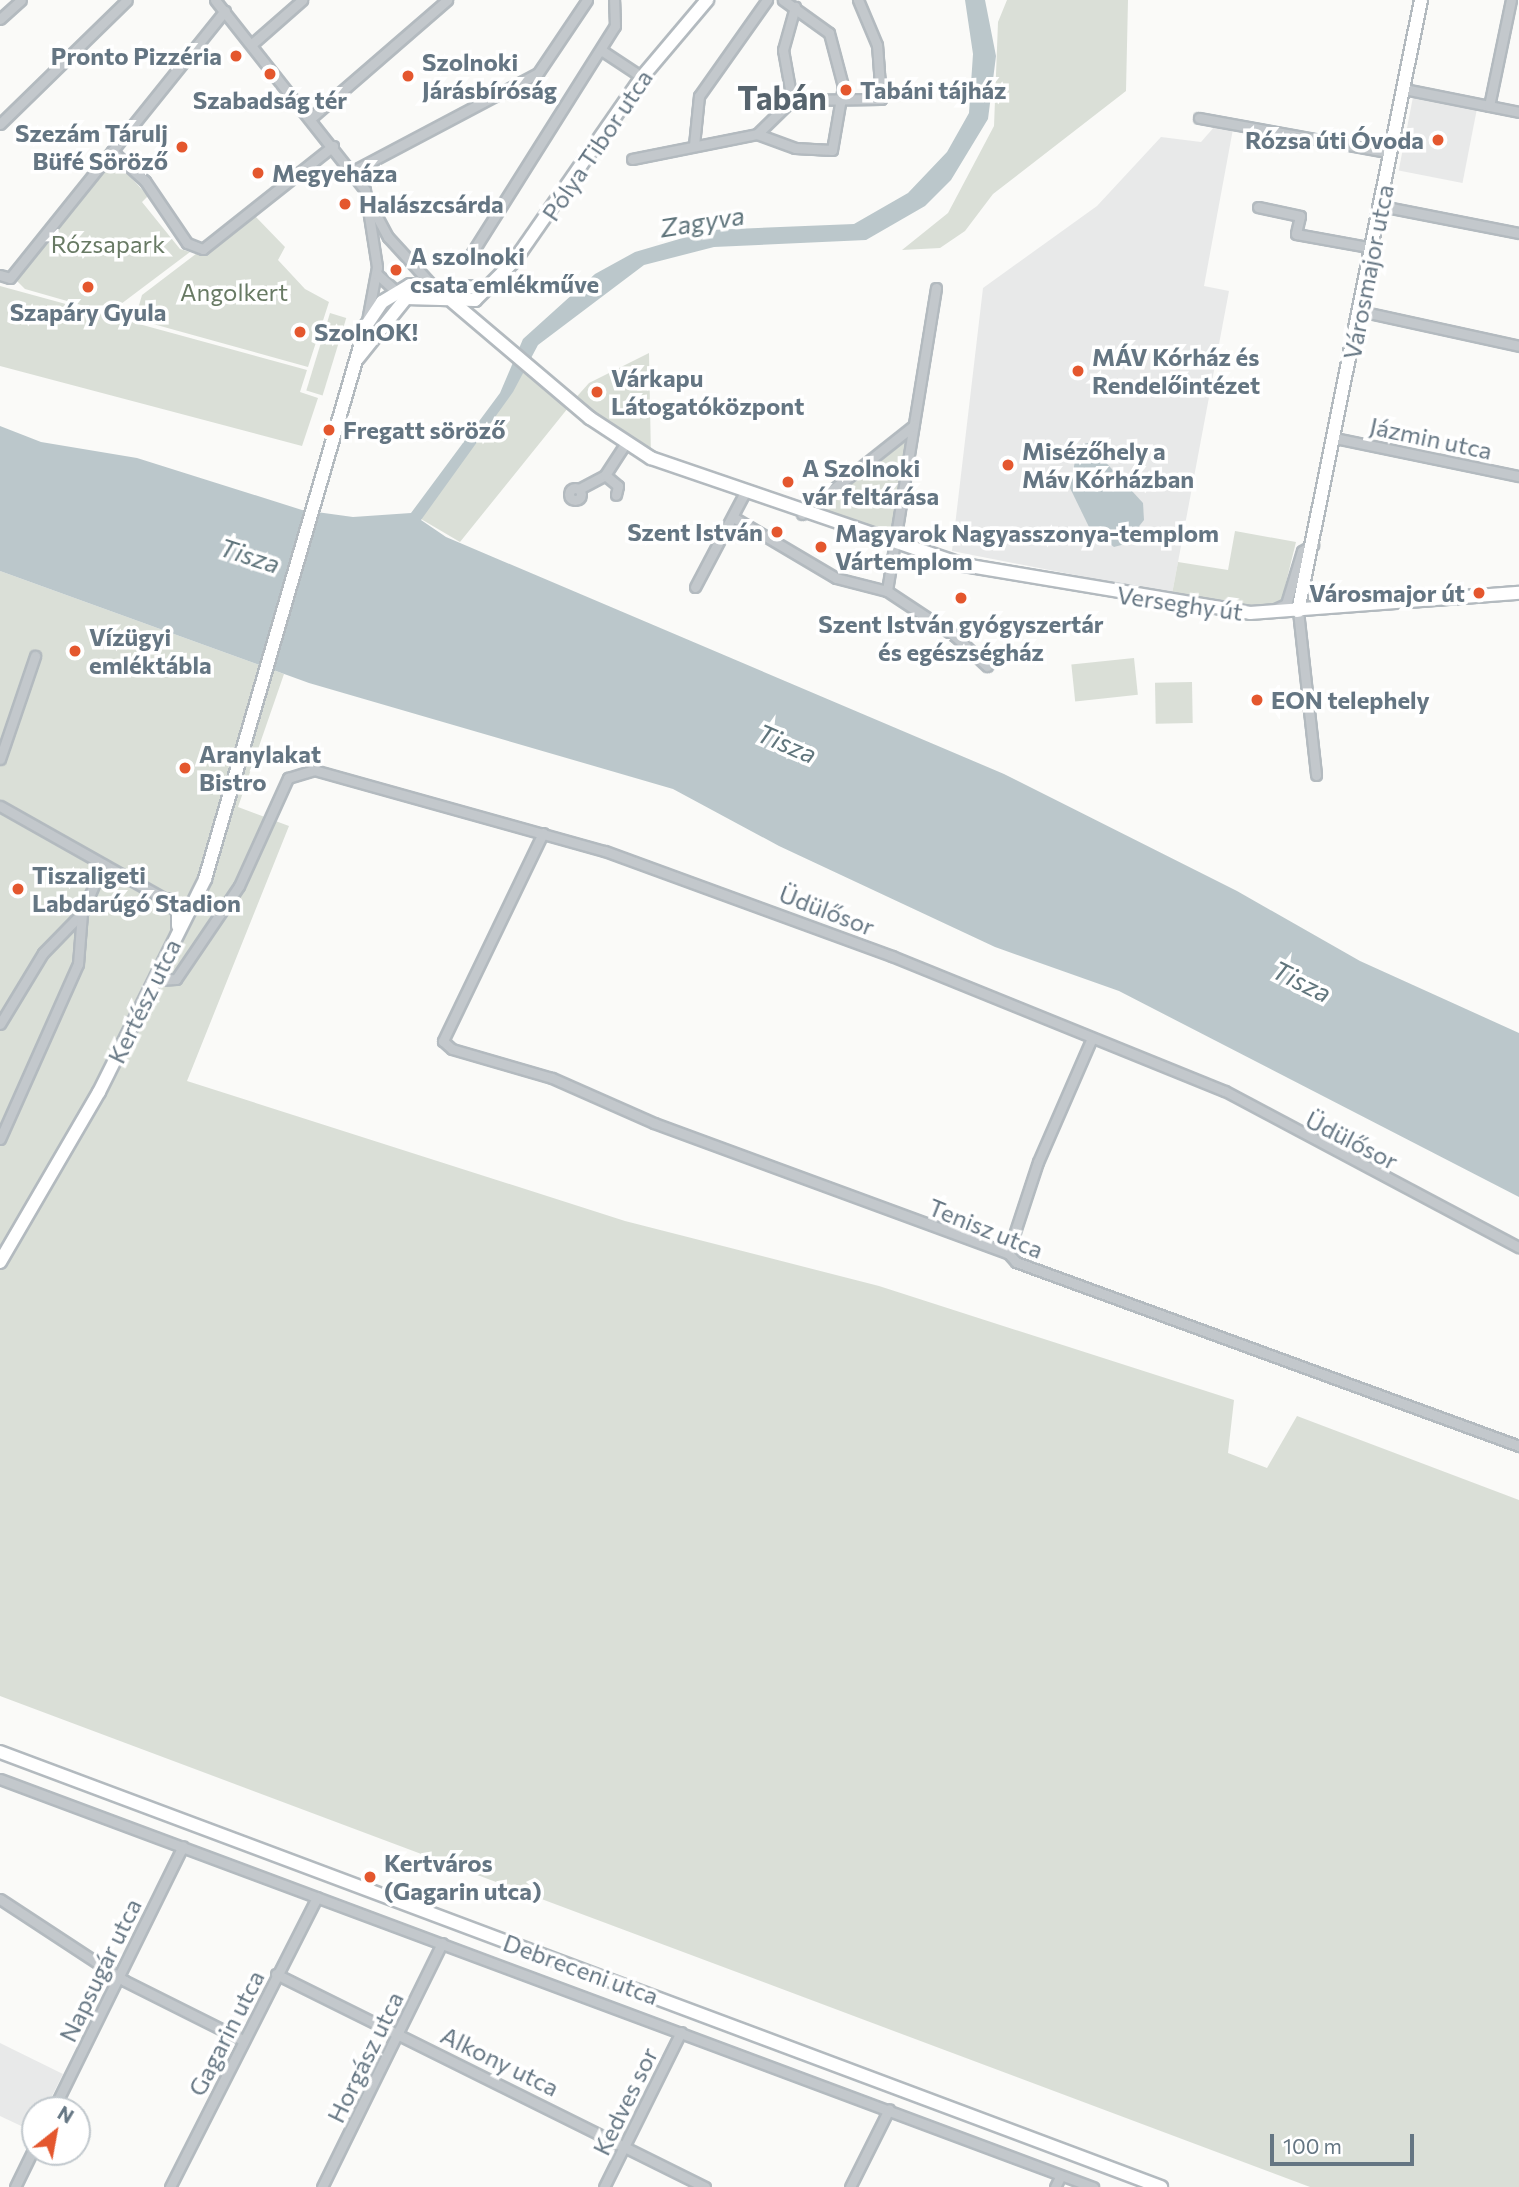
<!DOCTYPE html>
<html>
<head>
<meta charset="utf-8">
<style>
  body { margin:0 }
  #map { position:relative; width:1519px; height:2187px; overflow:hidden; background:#fafaf8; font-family:Commissioner,sans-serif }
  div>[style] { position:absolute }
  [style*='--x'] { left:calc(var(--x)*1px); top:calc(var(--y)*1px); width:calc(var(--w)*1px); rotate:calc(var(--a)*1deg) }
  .built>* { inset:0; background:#e8e9e9; transform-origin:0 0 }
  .green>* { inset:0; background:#dadfd7; transform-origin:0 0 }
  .water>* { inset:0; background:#bbc7cb }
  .roads { filter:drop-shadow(2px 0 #b3babf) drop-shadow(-2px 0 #b3babf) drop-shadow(0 2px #b3babf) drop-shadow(0 -2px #b3babf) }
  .street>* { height:9px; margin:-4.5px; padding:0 4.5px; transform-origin:4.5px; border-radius:4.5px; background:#c3c8cc }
  .street>.ring { margin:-4.5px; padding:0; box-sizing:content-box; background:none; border:9px solid #c3c8cc; border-radius:50% }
  .secondary>* { height:12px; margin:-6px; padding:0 6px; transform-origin:6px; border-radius:6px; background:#fff }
  .dots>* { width:19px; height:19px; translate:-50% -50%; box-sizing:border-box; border:4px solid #fff; border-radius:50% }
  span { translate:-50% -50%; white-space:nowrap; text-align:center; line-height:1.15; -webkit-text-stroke:7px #fff; paint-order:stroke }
  .poi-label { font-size:24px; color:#657683; font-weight:700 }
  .right { translate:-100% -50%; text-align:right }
  .left { translate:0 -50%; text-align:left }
  .street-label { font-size:24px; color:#657683 }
  .park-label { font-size:24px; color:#687a64 }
  .water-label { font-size:26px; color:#60757c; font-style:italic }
  .district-label { font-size:32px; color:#57646e; font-weight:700 }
  .north { position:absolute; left:21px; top:2096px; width:70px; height:70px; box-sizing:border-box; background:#fff; border:2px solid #c1c8cd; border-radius:50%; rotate:31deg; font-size:19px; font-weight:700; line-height:28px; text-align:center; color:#657683 }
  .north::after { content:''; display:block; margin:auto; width:24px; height:32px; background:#e4572e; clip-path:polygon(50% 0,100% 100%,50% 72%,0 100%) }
  .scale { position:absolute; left:1270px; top:2134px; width:144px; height:32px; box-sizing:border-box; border:4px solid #657683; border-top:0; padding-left:9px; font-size:21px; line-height:24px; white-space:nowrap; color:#657683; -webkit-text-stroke:5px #fff; paint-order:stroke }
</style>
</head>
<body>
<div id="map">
  <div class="built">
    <i style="left:1413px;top:97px;width:65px;height:75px;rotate:11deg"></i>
    <i style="clip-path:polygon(1215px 126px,1233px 129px,1204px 286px,1229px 291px,1172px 594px,952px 551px,983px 288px,1097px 206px,1161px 137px,1201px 142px)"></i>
    <i style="clip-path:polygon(0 2043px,63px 2074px,45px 2110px,35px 2110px,34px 2132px,0 2116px)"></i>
  </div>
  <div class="green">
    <i style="clip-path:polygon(1007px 0,1128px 0,1126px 91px,993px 194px,965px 231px,940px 248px,902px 250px,948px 213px,994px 126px,998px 22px)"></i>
    <i style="clip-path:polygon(112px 157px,148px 196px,142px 202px,180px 249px,190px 252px,109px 313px,25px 289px,13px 277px)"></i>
    <i style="clip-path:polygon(251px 212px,285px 247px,278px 260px,305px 289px,329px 302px,308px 367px,135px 319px,142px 295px)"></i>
    <i style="clip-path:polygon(0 286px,307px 370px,300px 392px,318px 398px,302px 446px,0 366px)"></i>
    <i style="left:330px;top:313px;width:17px;height:81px;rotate:17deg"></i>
    <i style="clip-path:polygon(649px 353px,651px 458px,572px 403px,460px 542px,421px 519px,524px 363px,572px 402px,589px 383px)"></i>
    <i style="clip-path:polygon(913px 426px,894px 545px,802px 514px)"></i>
    <i style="clip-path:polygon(1235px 531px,1296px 542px,1281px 603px,1263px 610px,1172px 594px,1178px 562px,1228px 570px)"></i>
    <i style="clip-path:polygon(0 571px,284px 674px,238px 807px,289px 826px,187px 1081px,625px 1221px,879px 1286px,1234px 1400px,1228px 1453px,1267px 1468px,1297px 1416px,1519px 1500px,1519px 2187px,1310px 2187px,0 1696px)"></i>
    <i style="left:1134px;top:658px;width:37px;height:63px;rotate:84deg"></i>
    <i style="left:1192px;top:682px;width:41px;height:37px;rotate:89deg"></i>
  </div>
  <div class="water">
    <i style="clip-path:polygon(965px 0,985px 0,996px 56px,988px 119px,951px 180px,925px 206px,866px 240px,714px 247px,644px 265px,538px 345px,513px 392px,421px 520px,446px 537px,1004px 774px,1237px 891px,1360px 961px,1519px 1033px,1519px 1197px,1119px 991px,995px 947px,779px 846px,673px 789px,309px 683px,0 571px,0 426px,41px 442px,137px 458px,302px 510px,353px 517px,411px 513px,500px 393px,523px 339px,595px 274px,635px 252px,710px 230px,854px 224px,908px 193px,947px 152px,969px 113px,973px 54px)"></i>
    <i style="clip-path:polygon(1088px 443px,1143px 503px,1144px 520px,1125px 544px,1114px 547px,1090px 529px,1070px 488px,1078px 445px)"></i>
  </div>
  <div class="roads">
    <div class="street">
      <i style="--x:215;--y:0;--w:242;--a:51.7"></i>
      <i style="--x:365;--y:190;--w:78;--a:81.1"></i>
      <i style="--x:377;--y:267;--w:55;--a:100.5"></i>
      <i style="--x:0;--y:19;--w:28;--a:-42"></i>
      <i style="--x:252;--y:44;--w:67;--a:-41.3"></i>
      <i style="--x:601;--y:50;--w:49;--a:33.4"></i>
      <i style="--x:1404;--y:89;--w:117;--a:11.3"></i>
      <i style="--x:792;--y:100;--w:51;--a:-100.2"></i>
      <i style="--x:783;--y:50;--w:45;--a:-74.4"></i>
      <i style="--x:1489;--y:106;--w:108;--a:-78.3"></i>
      <i style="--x:312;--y:117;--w:179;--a:-40.9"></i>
      <i style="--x:1199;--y:118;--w:195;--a:10.3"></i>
      <i style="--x:0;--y:124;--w:177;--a:-44.3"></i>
      <i style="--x:757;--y:134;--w:49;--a:-44.2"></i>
      <i style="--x:792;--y:100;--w:89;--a:-0.6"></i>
      <i style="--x:881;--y:99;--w:54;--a:-94.2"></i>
      <i style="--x:877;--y:45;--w:49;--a:-112.9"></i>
      <i style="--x:694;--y:145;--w:49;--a:-84.2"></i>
      <i style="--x:699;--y:96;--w:118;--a:-54.7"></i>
      <i style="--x:112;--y:151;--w:45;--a:42.3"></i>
      <i style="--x:145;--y:181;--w:75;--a:55.9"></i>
      <i style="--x:187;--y:243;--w:17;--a:21"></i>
      <i style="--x:203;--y:249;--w:166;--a:-38.4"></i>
      <i style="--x:632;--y:159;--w:127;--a:-11.3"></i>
      <i style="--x:757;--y:134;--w:40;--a:20.2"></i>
      <i style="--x:795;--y:148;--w:37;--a:3"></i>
      <i style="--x:832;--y:150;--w:65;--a:-80.2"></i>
      <i style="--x:843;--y:86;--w:55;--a:-104.8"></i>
      <i style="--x:829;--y:33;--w:57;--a:-144.3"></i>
      <i style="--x:353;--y:171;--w:209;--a:-27.9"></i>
      <i style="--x:538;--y:73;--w:88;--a:-56.1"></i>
      <i style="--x:1381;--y:206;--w:141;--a:11.1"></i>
      <i style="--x:1258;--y:207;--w:43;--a:12.1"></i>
      <i style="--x:1300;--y:216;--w:18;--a:103"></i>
      <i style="--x:1296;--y:234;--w:78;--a:10.3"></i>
      <i style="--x:373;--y:209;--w:32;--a:62"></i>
      <i style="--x:388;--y:237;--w:65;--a:47.5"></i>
      <i style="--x:468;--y:259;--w:275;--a:-57.8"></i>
      <i style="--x:615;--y:26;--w:26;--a:-92"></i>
      <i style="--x:377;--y:274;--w:30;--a:42"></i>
      <i style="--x:0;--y:275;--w:10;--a:17"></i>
      <i style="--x:10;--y:278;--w:343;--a:-51.2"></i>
      <i style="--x:936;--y:288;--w:307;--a:99.2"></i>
      <i style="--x:887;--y:591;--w:82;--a:33.5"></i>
      <i style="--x:955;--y:636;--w:44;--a:43.2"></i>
      <i style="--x:1360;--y:311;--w:163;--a:12.4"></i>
      <i style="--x:1335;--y:438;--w:188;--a:11.7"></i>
      <i style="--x:605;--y:475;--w:17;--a:40"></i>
      <i style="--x:618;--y:486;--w:9;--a:103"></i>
      <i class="ring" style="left:569px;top:488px;width:3px;height:3px"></i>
      <i style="--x:579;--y:489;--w:30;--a:-28"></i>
      <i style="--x:605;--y:475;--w:38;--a:-57"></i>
      <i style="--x:802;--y:514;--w:142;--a:-38.4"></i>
      <i style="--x:733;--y:517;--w:120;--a:30.6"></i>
      <i style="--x:836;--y:578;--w:53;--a:14.3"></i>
      <i style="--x:695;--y:587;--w:105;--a:-62.2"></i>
      <i style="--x:1275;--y:609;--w:12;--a:-24"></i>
      <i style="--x:1286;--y:604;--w:55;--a:-73.2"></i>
      <i style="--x:1302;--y:551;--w:13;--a:-29"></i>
      <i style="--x:1298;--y:611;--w:165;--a:83.7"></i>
      <i style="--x:0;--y:759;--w:109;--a:-71.2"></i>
      <i style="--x:0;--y:806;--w:192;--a:29.4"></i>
      <i style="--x:543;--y:833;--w:231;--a:115.7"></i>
      <i style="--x:443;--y:1041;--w:12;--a:42"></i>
      <i style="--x:452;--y:1049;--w:104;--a:16.2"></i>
      <i style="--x:552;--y:1078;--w:111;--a:23.8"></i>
      <i style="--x:654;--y:1123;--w:377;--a:20.2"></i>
      <i style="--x:1008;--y:1253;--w:12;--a:48"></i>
      <i style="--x:1016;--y:1262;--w:536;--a:20.09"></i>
      <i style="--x:156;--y:980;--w:20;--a:-3"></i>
      <i style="--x:176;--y:979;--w:112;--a:-55.9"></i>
      <i style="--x:239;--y:886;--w:119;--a:-65.6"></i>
      <i style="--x:288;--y:778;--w:27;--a:-17"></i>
      <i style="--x:314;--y:770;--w:302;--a:15.6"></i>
      <i style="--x:605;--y:851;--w:306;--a:20.1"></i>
      <i style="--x:892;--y:956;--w:359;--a:22.1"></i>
      <i style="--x:1225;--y:1091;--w:333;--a:28"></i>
      <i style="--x:0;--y:1024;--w:83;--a:-58.8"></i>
      <i style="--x:43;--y:953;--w:56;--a:-45.7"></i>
      <i style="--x:82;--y:913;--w:53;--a:-66.8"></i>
      <i style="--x:0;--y:1139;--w:192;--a:-66"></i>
      <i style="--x:78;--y:964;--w:51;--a:-85.5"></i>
      <i style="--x:1008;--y:1253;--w:96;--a:-71.8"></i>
      <i style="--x:1038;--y:1162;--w:135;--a:-66.5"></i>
      <i style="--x:0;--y:1779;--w:1167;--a:20.47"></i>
      <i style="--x:0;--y:1899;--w:149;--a:33.3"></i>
      <i style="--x:125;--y:1981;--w:132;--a:26.6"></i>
      <i style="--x:276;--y:1974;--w:479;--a:26.4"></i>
      <i style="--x:53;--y:2110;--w:294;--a:-63.8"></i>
      <i style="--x:15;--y:2187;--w:46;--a:-64"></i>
      <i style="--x:170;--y:2187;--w:325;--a:-63.1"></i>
      <i style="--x:322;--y:2187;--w:272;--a:-63.8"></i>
      <i style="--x:604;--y:2187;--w:173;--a:-63.6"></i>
      <i style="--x:850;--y:2187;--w:87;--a:-63.4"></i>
      <i style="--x:1055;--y:2187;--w:13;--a:-63"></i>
    </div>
    <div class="secondary">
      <i style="--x:453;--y:302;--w:180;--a:40.3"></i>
      <i style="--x:590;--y:418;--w:73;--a:33.3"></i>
      <i style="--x:651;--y:458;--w:331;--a:18.9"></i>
      <i style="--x:964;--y:565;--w:290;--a:9.5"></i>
      <i style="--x:1250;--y:613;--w:270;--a:-4.3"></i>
      <i style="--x:358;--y:358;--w:77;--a:-51.3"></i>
      <i style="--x:406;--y:298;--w:69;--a:1.7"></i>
      <i style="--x:475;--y:300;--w:57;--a:-45"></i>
      <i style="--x:515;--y:260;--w:223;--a:-55.2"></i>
      <i style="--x:642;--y:77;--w:101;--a:-49.8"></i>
      <i style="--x:1298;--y:611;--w:623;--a:-78.62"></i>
      <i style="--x:167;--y:900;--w:16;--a:45"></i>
      <i style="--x:178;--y:911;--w:15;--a:90"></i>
      <i style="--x:0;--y:1262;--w:197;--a:-59.8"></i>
      <i style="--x:99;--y:1092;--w:238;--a:-63.5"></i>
      <i style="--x:205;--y:879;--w:576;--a:-73.77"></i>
      <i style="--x:366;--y:326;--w:29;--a:-56"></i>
      <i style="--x:382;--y:302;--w:33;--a:-31"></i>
      <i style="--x:410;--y:285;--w:75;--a:2.3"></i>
      <i style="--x:0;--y:1752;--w:1240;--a:20.54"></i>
    </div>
  </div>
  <div class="dots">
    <i style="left:236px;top:56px;background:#e4572e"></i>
    <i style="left:270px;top:74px;background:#e4572e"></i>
    <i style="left:408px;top:76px;background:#e4572e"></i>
    <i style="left:846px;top:90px;background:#e4572e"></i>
    <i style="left:1438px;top:140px;background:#e4572e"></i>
    <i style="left:182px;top:147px;background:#e4572e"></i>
    <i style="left:258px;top:173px;background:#e4572e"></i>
    <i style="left:345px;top:204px;background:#e4572e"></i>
    <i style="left:396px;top:270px;background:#e4572e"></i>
    <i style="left:88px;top:287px;background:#e4572e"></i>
    <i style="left:300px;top:332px;background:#e4572e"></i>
    <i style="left:1078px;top:371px;background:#e4572e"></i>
    <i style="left:597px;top:392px;background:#e4572e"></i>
    <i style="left:329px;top:430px;background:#e4572e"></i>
    <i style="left:1008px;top:465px;background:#e4572e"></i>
    <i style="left:788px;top:482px;background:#e4572e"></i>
    <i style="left:777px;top:532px;background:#e4572e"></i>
    <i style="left:821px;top:547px;background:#e4572e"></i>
    <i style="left:1479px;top:593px;background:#e4572e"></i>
    <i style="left:961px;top:598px;background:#e4572e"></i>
    <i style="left:75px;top:651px;background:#e4572e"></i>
    <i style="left:1257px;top:700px;background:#e4572e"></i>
    <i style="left:185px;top:768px;background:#e4572e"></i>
    <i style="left:18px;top:889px;background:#e4572e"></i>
    <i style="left:370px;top:1877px;background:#e4572e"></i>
  </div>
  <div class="poi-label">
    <span class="right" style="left:222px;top:56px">Pronto Pizzéria</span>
    <span class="left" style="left:422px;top:76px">Szolnoki<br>Járásbíróság</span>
    <span class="left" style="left:860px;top:90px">Tabáni tájház</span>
    <span style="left:270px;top:100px">Szabadság tér</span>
    <span class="right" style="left:168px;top:147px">Szezám Tárulj<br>Büfé Söröző</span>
    <span class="right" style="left:1424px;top:140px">Rózsa úti Óvoda</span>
    <span class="left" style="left:272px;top:173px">Megyeháza</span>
    <span class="left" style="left:359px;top:204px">Halászcsárda</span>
    <span class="left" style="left:410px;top:270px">A szolnoki<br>csata emlékműve</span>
    <span style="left:88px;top:312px">Szapáry Gyula</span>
    <span class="left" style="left:314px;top:332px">SzolnOK!</span>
    <span class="left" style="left:1092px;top:371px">MÁV Kórház és<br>Rendelőintézet</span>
    <span class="left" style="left:611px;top:392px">Várkapu<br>Látogatóközpont</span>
    <span class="left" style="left:343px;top:430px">Fregatt söröző</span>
    <span class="left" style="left:1022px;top:465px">Misézőhely a<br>Máv Kórházban</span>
    <span class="left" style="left:802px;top:482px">A Szolnoki<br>vár feltárása</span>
    <span class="right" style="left:763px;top:532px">Szent István</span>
    <span class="left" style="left:835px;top:547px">Magyarok Nagyasszonya-templom<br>Vártemplom</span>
    <span class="right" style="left:1465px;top:593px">Városmajor út</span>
    <span style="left:961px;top:638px">Szent István gyógyszertár<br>és egészségház</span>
    <span class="left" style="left:89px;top:651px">Vízügyi<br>emléktábla</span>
    <span class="left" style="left:1271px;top:700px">EON telephely</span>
    <span class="left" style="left:199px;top:768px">Aranylakat<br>Bistro</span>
    <span class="left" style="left:32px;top:889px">Tiszaligeti<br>Labdarúgó Stadion</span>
    <span class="left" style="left:384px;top:1877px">Kertváros<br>(Gagarin utca)</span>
  </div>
  <div class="street-label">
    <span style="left:597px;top:145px;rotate:-56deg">Pólya Tibor utca</span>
    <span style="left:1368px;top:272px;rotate:-79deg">Városmajor utca</span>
    <span style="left:1431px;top:438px;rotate:12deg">Jázmin utca</span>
    <span style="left:1180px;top:603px;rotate:8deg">Verseghy út</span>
    <span style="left:827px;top:910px;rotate:21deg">Üdülősor</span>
    <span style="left:144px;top:1001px;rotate:-64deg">Kertész utca</span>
    <span style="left:1352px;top:1140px;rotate:27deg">Üdülősor</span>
    <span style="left:986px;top:1228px;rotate:22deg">Tenisz utca</span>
    <span style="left:581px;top:1969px;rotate:20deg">Debreceni utca</span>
    <span style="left:100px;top:1970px;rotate:-64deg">Napsugár utca</span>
    <span style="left:226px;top:2033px;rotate:-63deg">Gagarin utca</span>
    <span style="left:365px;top:2057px;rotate:-64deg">Horgász utca</span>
    <span style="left:500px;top:2061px;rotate:26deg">Alkony utca</span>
    <span style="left:625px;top:2101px;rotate:-64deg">Kedves sor</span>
  </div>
  <div class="park-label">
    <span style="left:108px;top:244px">Rózsapark</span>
    <span style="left:234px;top:292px">Angolkert</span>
  </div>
  <div class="water-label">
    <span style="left:702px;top:221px;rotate:-9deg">Zagyva</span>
    <span style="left:250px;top:555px;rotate:18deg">Tisza</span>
    <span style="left:787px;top:743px;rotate:23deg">Tisza</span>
    <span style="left:1302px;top:981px;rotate:26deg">Tisza</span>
  </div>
  <div class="district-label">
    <span style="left:782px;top:97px">Tabán</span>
  </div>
  <div class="north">N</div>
  <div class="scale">100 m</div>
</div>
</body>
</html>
